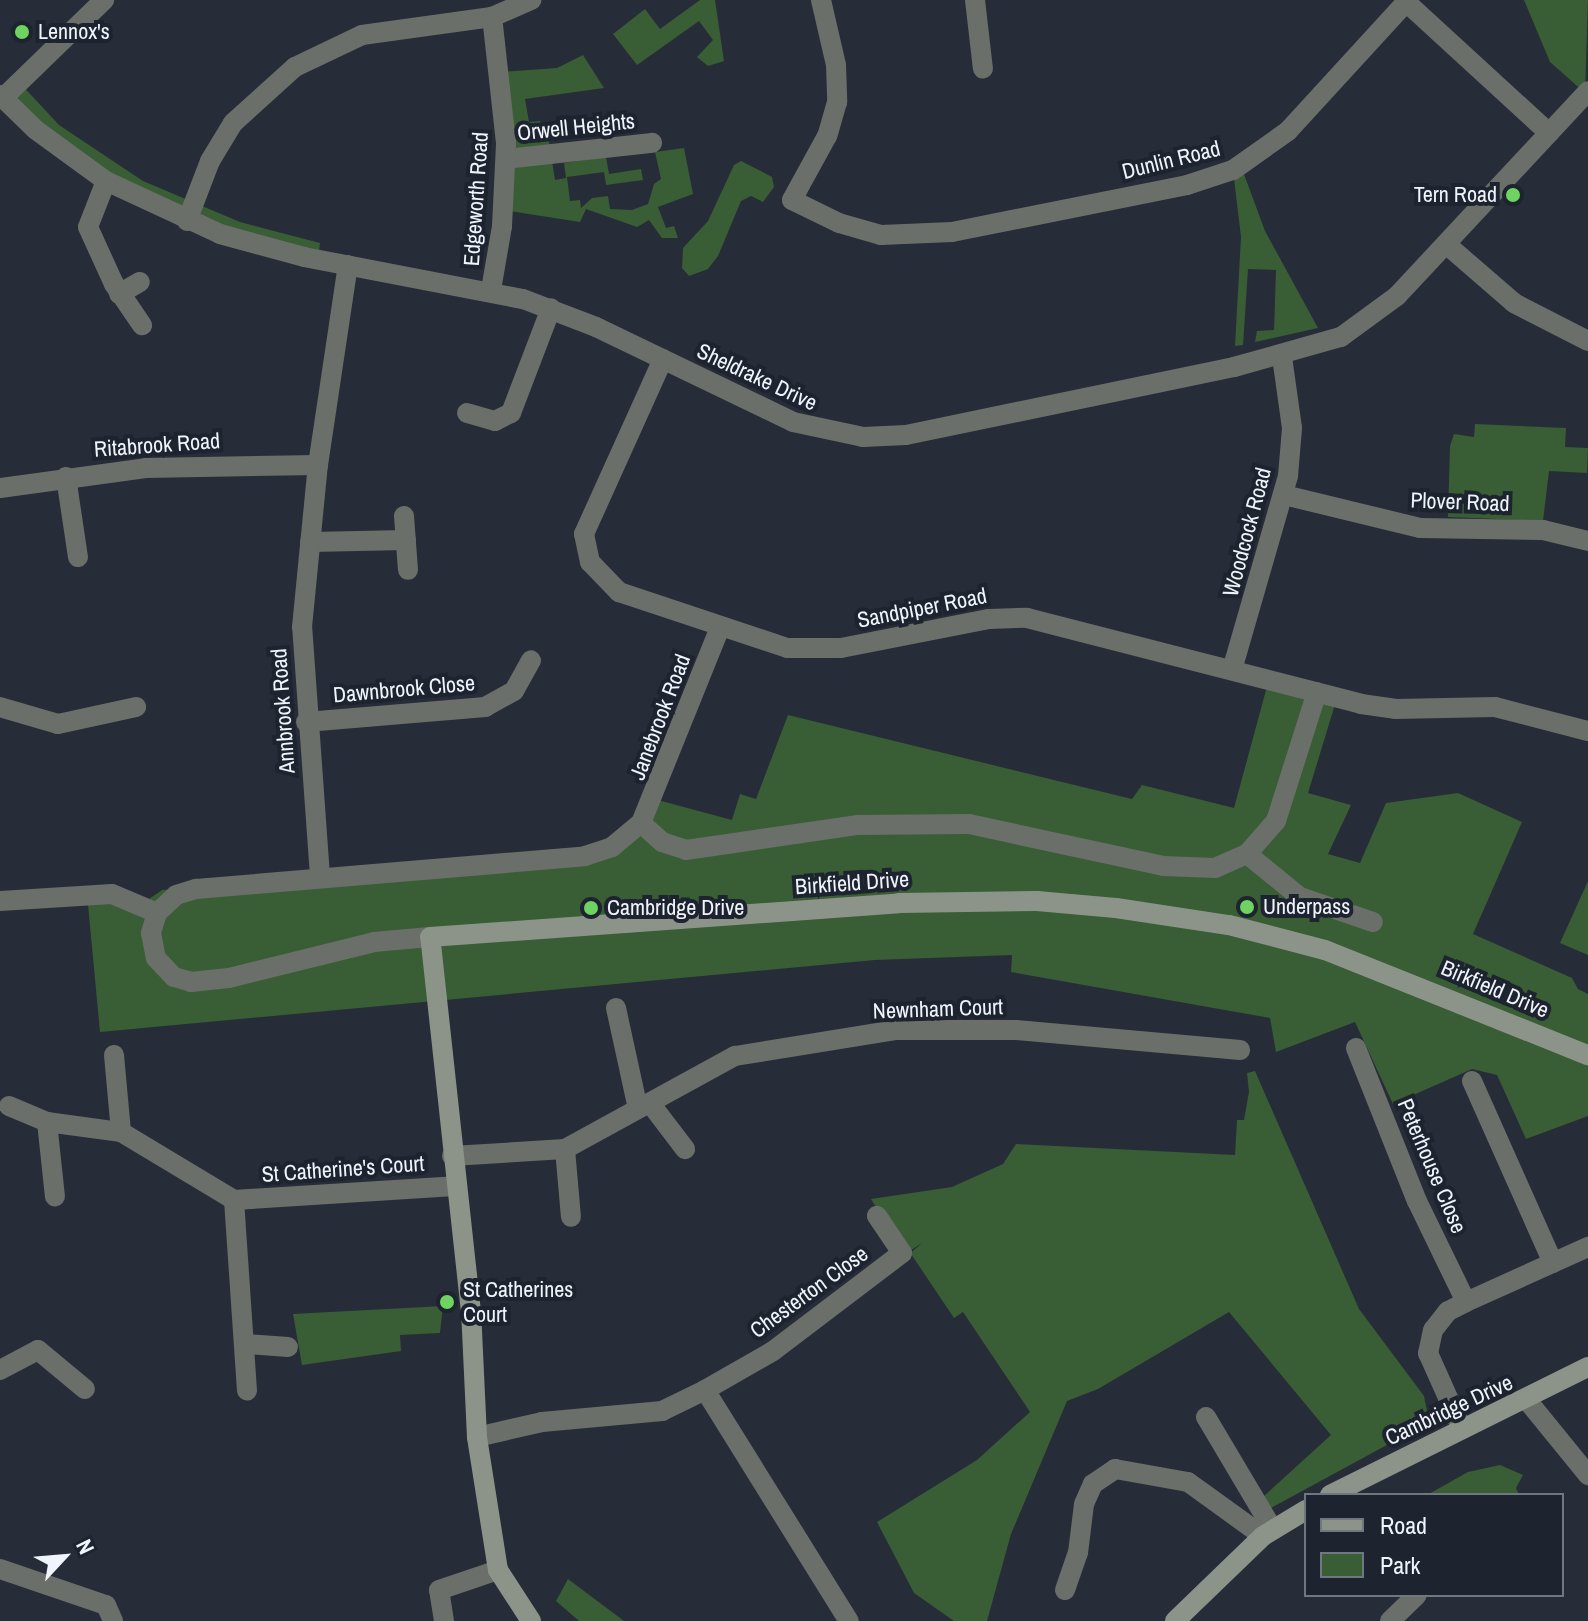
<!DOCTYPE html>
<html>
<head>
<meta charset="utf-8">
<style>
  body { margin:0 }
  #map { position:relative; width:1588px; height:1621px; overflow:hidden; background:#272c39; font-family:"Archivo Narrow",sans-serif }
  div>[style] { position:absolute }
  [style*='--x'] { left:calc(var(--x)*1px); top:calc(var(--y)*1px); width:calc(var(--w)*1px); rotate:calc(var(--a)*1deg) }
  .green>* { inset:0; background:#395d34 }
  .street>* { height:20px; margin:-10px; padding:0 10px; transform-origin:10px; border-radius:10px; background:#6a6f69 }
  .secondary>* { height:20px; margin:-10px; padding:0 10px; transform-origin:10px; border-radius:10px; background:#8c948a }
  .dots>* { width:22px; height:22px; translate:-50% -50%; box-sizing:border-box; border:4px solid #1d232f; border-radius:50% }
  span { translate:-50% -50%; white-space:nowrap; text-align:center; line-height:1.15; -webkit-text-stroke:8px #1d232f; paint-order:stroke }
  .poi-label { font-size:22px; color:#f0f4fc }
  .left { translate:0 -50%; text-align:left }
  .right { translate:-100% -50%; text-align:right }
  .street-label { font-size:22px; color:#f0f4fc }
  .legend { position:absolute; left:1304px; top:1493px; width:260px; height:104px; box-sizing:border-box; background:#1d232f; border:2px solid #717781; margin:0; padding:10px 14px; list-style:none; font-size:24px; color:#f0f4fc }
  .legend li { display:flex; align-items:center; gap:16px; height:40px }
  .legend b { width:40px; border:2px solid #717781 }
  .north { position:absolute; left:24px; top:1517px; width:80px; height:80px; -webkit-text-stroke:6px #1d232f; paint-order:stroke; rotate:64deg; font-size:22px; font-weight:700; line-height:32px; text-align:center; color:#f0f4fc }
  .north::after { content:''; display:block; margin:auto; width:28px; height:36px; background:#f0f4fc; clip-path:polygon(50% 0,100% 100%,50% 72%,0 100%) }
</style>
</head>
<body>
<div id="map">
  <div class="green">
    <i style="clip-path:polygon(700px 0,715px 0,724px 61px,708px 66px,697px 57px,713px 40px,699px 21px,637px 65px,613px 34px,645px 9px,660px 29px)"></i>
    <i style="clip-path:polygon(1524px 0,1588px 0,1585px 93px,1550px 62px)"></i>
    <i style="clip-path:polygon(583px 55px,604px 88px,525px 99px,529px 122px,540px 121px,543px 135px,548px 135px,555px 180px,566px 178px,564px 163px,606px 157px,609px 174px,641px 169px,643px 180px,606px 185px,604px 172px,567px 177px,570px 201px,580px 200px,581px 208px,592px 198px,608px 196px,610px 209px,632px 210px,648px 204px,654px 184px,661px 179px,655px 152px,684px 148px,693px 194px,658px 207px,666px 228px,674px 226px,678px 238px,662px 238px,649px 220px,637px 227px,586px 209px,580px 222px,503px 210px,500px 72px,557px 68px)"></i>
    <i style="clip-path:polygon(19px 82px,59px 125px,143px 181px,240px 222px,320px 243px,318px 260px,167px 212px,3px 98px)"></i>
    <i style="clip-path:polygon(741px 161px,772px 177px,774px 187px,763px 202px,751px 196px,741px 201px,718px 256px,708px 269px,689px 276px,682px 268px,683px 248px,708px 221px,734px 165px)"></i>
    <i style="clip-path:polygon(1241px 166px,1265px 231px,1318px 328px,1255px 342px,1257px 331px,1274px 330px,1276px 270px,1248px 269px,1243px 345px,1235px 346px,1241px 237px,1233px 170px)"></i>
    <i style="clip-path:polygon(1475px 424px,1566px 428px,1565px 447px,1588px 448px,1587px 473px,1549px 471px,1543px 521px,1448px 517px,1450px 446px,1454px 434px,1474px 437px)"></i>
    <i style="clip-path:polygon(1269px 679px,1337px 698px,1308px 793px,1351px 805px,1328px 854px,1360px 863px,1386px 803px,1458px 793px,1522px 822px,1473px 934px,1572px 978px,1578px 989px,1588px 994px,1588px 1116px,1526px 1139px,1497px 1075px,1472px 1069px,1393px 1104px,1355px 1022px,1276px 1052px,1270px 1018px,1011px 972px,1012px 955px,875px 960px,100px 1032px,87px 894px,142px 904px,162px 890px,595px 854px,654px 799px,732px 820px,740px 794px,756px 799px,788px 715px,1132px 799px,1142px 785px,1234px 808px)"></i>
    <i style="clip-path:polygon(1588px 881px,1588px 955px,1560px 943px)"></i>
    <i style="clip-path:polygon(1255px 1071px,1359px 1309px,1424px 1396px,1428px 1416px,1420px 1427px,1258px 1515px,1254px 1505px,1331px 1435px,1229px 1312px,1098px 1389px,1067px 1401px,1011px 1534px,987px 1621px,954px 1621px,914px 1593px,877px 1522px,977px 1460px,1030px 1412px,963px 1312px,954px 1318px,911px 1254px,907px 1256px,922px 1243px,905px 1254px,871px 1199px,952px 1187px,1003px 1164px,1016px 1144px,1235px 1155px,1237px 1120px,1244px 1120px,1249px 1092px,1247px 1073px)"></i>
    <i style="clip-path:polygon(443px 1306px,440px 1333px,400px 1335px,401px 1351px,302px 1365px,293px 1314px)"></i>
    <i style="clip-path:polygon(1500px 1465px,1523px 1475px,1516px 1488px,1519px 1495px,1427px 1495px,1468px 1472px)"></i>
    <i style="clip-path:polygon(568px 1579px,624px 1621px,579px 1621px,556px 1601px)"></i>
  </div>
  <div class="street">
    <i style="--x:821;--y:0;--w:67;--a:77"></i>
    <i style="--x:836;--y:65;--w:37;--a:88"></i>
    <i style="--x:837;--y:102;--w:35;--a:106"></i>
    <i style="--x:827;--y:136;--w:73;--a:118.7"></i>
    <i style="--x:792;--y:200;--w:52;--a:26.1"></i>
    <i style="--x:839;--y:223;--w:44;--a:15.9"></i>
    <i style="--x:881;--y:235;--w:71;--a:-2.4"></i>
    <i style="--x:952;--y:232;--w:240;--a:-11.3"></i>
    <i style="--x:1187;--y:185;--w:48;--a:-18.1"></i>
    <i style="--x:1233;--y:170;--w:67;--a:-35.3"></i>
    <i style="--x:1288;--y:131;--w:175;--a:-47.5"></i>
    <i style="--x:1406;--y:2;--w:194;--a:42.5"></i>
    <i style="--x:975;--y:0;--w:69;--a:83.4"></i>
    <i style="--x:0;--y:95;--w:50;--a:44.2"></i>
    <i style="--x:36;--y:130;--w:87;--a:36.1"></i>
    <i style="--x:106;--y:181;--w:126;--a:24.9"></i>
    <i style="--x:220;--y:234;--w:87;--a:15.3"></i>
    <i style="--x:304;--y:257;--w:223;--a:10.9"></i>
    <i style="--x:523;--y:299;--w:78;--a:21"></i>
    <i style="--x:596;--y:327;--w:219;--a:25.7"></i>
    <i style="--x:793;--y:422;--w:72;--a:12.1"></i>
    <i style="--x:863;--y:437;--w:43;--a:-2.7"></i>
    <i style="--x:906;--y:435;--w:335;--a:-11.7"></i>
    <i style="--x:1234;--y:367;--w:111;--a:-15.7"></i>
    <i style="--x:1341;--y:337;--w:69;--a:-36.2"></i>
    <i style="--x:1397;--y:296;--w:280;--a:-47"></i>
    <i style="--x:3;--y:98;--w:141;--a:-44.1"></i>
    <i style="--x:506;--y:159;--w:147;--a:-6.3"></i>
    <i style="--x:106;--y:181;--w:49;--a:111.4"></i>
    <i style="--x:88;--y:227;--w:63;--a:65.5"></i>
    <i style="--x:114;--y:284;--w:50;--a:55.7"></i>
    <i style="--x:187;--y:221;--w:64;--a:-69"></i>
    <i style="--x:210;--y:161;--w:44;--a:-58.8"></i>
    <i style="--x:233;--y:123;--w:84;--a:-42.1"></i>
    <i style="--x:295;--y:67;--w:74;--a:-25.5"></i>
    <i style="--x:362;--y:35;--w:131;--a:-7.9"></i>
    <i style="--x:492;--y:17;--w:43;--a:-23.6"></i>
    <i style="--x:1446;--y:244;--w:90;--a:40.9"></i>
    <i style="--x:1514;--y:303;--w:83;--a:27.2"></i>
    <i style="--x:491;--y:290;--w:65;--a:-80.2"></i>
    <i style="--x:502;--y:226;--w:83;--a:-87.2"></i>
    <i style="--x:506;--y:143;--w:127;--a:-96.3"></i>
    <i style="--x:119;--y:294;--w:24;--a:-30"></i>
    <i style="--x:663;--y:359;--w:192;--a:114.3"></i>
    <i style="--x:584;--y:534;--w:29;--a:78"></i>
    <i style="--x:590;--y:562;--w:42;--a:46"></i>
    <i style="--x:619;--y:592;--w:177;--a:18.4"></i>
    <i style="--x:787;--y:648;--w:54;--a:0"></i>
    <i style="--x:841;--y:648;--w:151;--a:-11.1"></i>
    <i style="--x:989;--y:619;--w:38;--a:-2"></i>
    <i style="--x:1027;--y:618;--w:345;--a:14.4"></i>
    <i style="--x:1361;--y:704;--w:34;--a:8"></i>
    <i style="--x:1395;--y:709;--w:100;--a:-1.1"></i>
    <i style="--x:1495;--y:707;--w:96;--a:14.5"></i>
    <i style="--x:467;--y:413;--w:29;--a:16"></i>
    <i style="--x:495;--y:421;--w:18;--a:-27"></i>
    <i style="--x:511;--y:413;--w:112;--a:-69.1"></i>
    <i style="--x:66;--y:477;--w:81;--a:81.5"></i>
    <i style="--x:0;--y:488;--w:147;--a:-7.8"></i>
    <i style="--x:146;--y:468;--w:172;--a:-1"></i>
    <i style="--x:1284;--y:495;--w:140;--a:13.6"></i>
    <i style="--x:1420;--y:528;--w:123;--a:0.9"></i>
    <i style="--x:1543;--y:530;--w:46;--a:13.7"></i>
    <i style="--x:404;--y:516;--w:54;--a:85.8"></i>
    <i style="--x:310;--y:542;--w:96;--a:-1.2"></i>
    <i style="--x:1232;--y:670;--w:202;--a:-73.9"></i>
    <i style="--x:1288;--y:476;--w:48;--a:-85.2"></i>
    <i style="--x:1292;--y:428;--w:72;--a:-98"></i>
    <i style="--x:0;--y:707;--w:60;--a:16.3"></i>
    <i style="--x:58;--y:724;--w:80;--a:-12.3"></i>
    <i style="--x:306;--y:722;--w:180;--a:-4.8"></i>
    <i style="--x:485;--y:707;--w:33;--a:-29"></i>
    <i style="--x:514;--y:691;--w:35;--a:-61"></i>
    <i style="--x:641;--y:823;--w:211;--a:-68"></i>
    <i style="--x:1247;--y:854;--w:68;--a:39.1"></i>
    <i style="--x:1300;--y:897;--w:77;--a:18.9"></i>
    <i style="--x:320;--y:876;--w:250;--a:-94.1"></i>
    <i style="--x:302;--y:627;--w:163;--a:-84.4"></i>
    <i style="--x:318;--y:465;--w:202;--a:-81.5"></i>
    <i style="--x:0;--y:901;--w:112;--a:-3.6"></i>
    <i style="--x:112;--y:894;--w:49;--a:22.9"></i>
    <i style="--x:157;--y:913;--w:26;--a:-43"></i>
    <i style="--x:176;--y:895;--w:21;--a:-17"></i>
    <i style="--x:196;--y:889;--w:390;--a:-4.8"></i>
    <i style="--x:585;--y:856;--w:28;--a:-18"></i>
    <i style="--x:612;--y:847;--w:38;--a:-40"></i>
    <i style="--x:641;--y:823;--w:28;--a:42"></i>
    <i style="--x:662;--y:842;--w:25;--a:18"></i>
    <i style="--x:686;--y:850;--w:174;--a:-8.3"></i>
    <i style="--x:858;--y:825;--w:111;--a:-0.5"></i>
    <i style="--x:969;--y:824;--w:198;--a:12.2"></i>
    <i style="--x:1163;--y:866;--w:52;--a:2.2"></i>
    <i style="--x:1215;--y:868;--w:35;--a:-24"></i>
    <i style="--x:1247;--y:854;--w:44;--a:-48.7"></i>
    <i style="--x:1276;--y:821;--w:135;--a:-72.4"></i>
    <i style="--x:157;--y:913;--w:21;--a:107"></i>
    <i style="--x:151;--y:933;--w:25;--a:79"></i>
    <i style="--x:156;--y:958;--w:26;--a:47"></i>
    <i style="--x:174;--y:977;--w:18;--a:16"></i>
    <i style="--x:191;--y:982;--w:38;--a:-6"></i>
    <i style="--x:229;--y:978;--w:149;--a:-13.9"></i>
    <i style="--x:374;--y:942;--w:56;--a:-5.1"></i>
    <i style="--x:616;--y:1008;--w:103;--a:77.7"></i>
    <i style="--x:1356;--y:1048;--w:165;--a:68.3"></i>
    <i style="--x:1417;--y:1201;--w:112;--a:64.1"></i>
    <i style="--x:1466;--y:1302;--w:20;--a:153"></i>
    <i style="--x:1448;--y:1311;--w:24;--a:128"></i>
    <i style="--x:1433;--y:1330;--w:24;--a:102"></i>
    <i style="--x:1428;--y:1353;--w:83;--a:65.9"></i>
    <i style="--x:114;--y:1055;--w:77;--a:84.8"></i>
    <i style="--x:1472;--y:1081;--w:199;--a:66"></i>
    <i style="--x:650;--y:1103;--w:58;--a:52.7"></i>
    <i style="--x:9;--y:1106;--w:41;--a:22.8"></i>
    <i style="--x:47;--y:1122;--w:75;--a:7.7"></i>
    <i style="--x:121;--y:1132;--w:132;--a:31"></i>
    <i style="--x:234;--y:1200;--w:221;--a:-3.6"></i>
    <i style="--x:47;--y:1122;--w:75;--a:83.9"></i>
    <i style="--x:565;--y:1149;--w:68;--a:85"></i>
    <i style="--x:452;--y:1156;--w:113;--a:-3.5"></i>
    <i style="--x:565;--y:1149;--w:194;--a:-28.7"></i>
    <i style="--x:735;--y:1056;--w:162;--a:-9.2"></i>
    <i style="--x:895;--y:1030;--w:121;--a:0"></i>
    <i style="--x:1016;--y:1030;--w:225;--a:5.1"></i>
    <i style="--x:234;--y:1200;--w:191;--a:86.1"></i>
    <i style="--x:1466;--y:1302;--w:134;--a:-24.3"></i>
    <i style="--x:246;--y:1344;--w:42;--a:4.1"></i>
    <i style="--x:0;--y:1370;--w:43;--a:-27.8"></i>
    <i style="--x:38;--y:1350;--w:61;--a:39.7"></i>
    <i style="--x:705;--y:1390;--w:272;--a:58.1"></i>
    <i style="--x:1527;--y:1400;--w:97;--a:50.9"></i>
    <i style="--x:1206;--y:1417;--w:131;--a:59.3"></i>
    <i style="--x:477;--y:1437;--w:67;--a:-13"></i>
    <i style="--x:542;--y:1422;--w:121;--a:-5.2"></i>
    <i style="--x:662;--y:1411;--w:48;--a:-26"></i>
    <i style="--x:705;--y:1390;--w:78;--a:-29.8"></i>
    <i style="--x:773;--y:1351;--w:162;--a:-37.2"></i>
    <i style="--x:902;--y:1253;--w:45;--a:-124"></i>
    <i style="--x:0;--y:1569;--w:112;--a:18.8"></i>
    <i style="--x:106;--y:1605;--w:17;--a:66"></i>
    <i style="--x:1065;--y:1590;--w:39;--a:-71"></i>
    <i style="--x:1078;--y:1553;--w:49;--a:-83"></i>
    <i style="--x:1084;--y:1504;--w:22;--a:-66"></i>
    <i style="--x:1093;--y:1484;--w:27;--a:-34"></i>
    <i style="--x:1115;--y:1469;--w:74;--a:10.1"></i>
    <i style="--x:1188;--y:1482;--w:92;--a:35.8"></i>
    <i style="--x:444;--y:1621;--w:31;--a:-99"></i>
    <i style="--x:439;--y:1590;--w:62;--a:-18.7"></i>
    <i style="--x:1390;--y:1621;--w:37;--a:-44"></i>
  </div>
  <div class="secondary">
    <i style="--x:1330;--y:1495;--w:288;--a:-26.4"></i>
    <i style="--x:531;--y:1621;--w:61;--a:-122.9"></i>
    <i style="--x:498;--y:1570;--w:135;--a:-99"></i>
    <i style="--x:477;--y:1437;--w:125;--a:-92.7"></i>
    <i style="--x:471;--y:1312;--w:377;--a:-96.2"></i>
    <i style="--x:430;--y:937;--w:470;--a:-4.1"></i>
    <i style="--x:899;--y:903;--w:138;--a:-0.8"></i>
    <i style="--x:1037;--y:901;--w:79;--a:5.1"></i>
    <i style="--x:1116;--y:908;--w:114;--a:8.6"></i>
    <i style="--x:1229;--y:925;--w:99;--a:14.6"></i>
    <i style="--x:1325;--y:950;--w:283;--a:21.8"></i>
    <i style="--x:1175;--y:1621;--w:122;--a:-44"></i>
    <i style="--x:1263;--y:1536;--w:50;--a:-31.2"></i>
  </div>
  <div class="dots">
    <i style="left:22px;top:32px;background:#6ed360"></i>
    <i style="left:1513px;top:195px;background:#6ed360"></i>
    <i style="left:1247px;top:907px;background:#6ed360"></i>
    <i style="left:591px;top:908px;background:#6ed360"></i>
    <i style="left:447px;top:1302px;background:#6ed360"></i>
  </div>
  <div class="poi-label">
    <span class="left" style="left:38px;top:32px">Lennox's</span>
    <span class="right" style="left:1497px;top:195px">Tern Road</span>
    <span class="left" style="left:1263px;top:907px">Underpass</span>
    <span class="left" style="left:607px;top:908px">Cambridge Drive</span>
    <span class="left" style="left:463px;top:1302px">St Catherines<br>Court</span>
  </div>
  <div class="street-label">
    <span style="left:576px;top:127px;rotate:-6deg">Orwell Heights</span>
    <span style="left:1171px;top:160px;rotate:-14deg">Dunlin Road</span>
    <span style="left:476px;top:199px;rotate:-86deg">Edgeworth Road</span>
    <span style="left:757px;top:377px;rotate:25deg">Sheldrake Drive</span>
    <span style="left:157px;top:445px;rotate:-4deg">Ritabrook Road</span>
    <span style="left:1460px;top:502px;rotate:2deg">Plover Road</span>
    <span style="left:1247px;top:532px;rotate:-75deg">Woodcock Road</span>
    <span style="left:922px;top:608px;rotate:-11deg">Sandpiper Road</span>
    <span style="left:404px;top:689px;rotate:-5deg">Dawnbrook Close</span>
    <span style="left:283px;top:711px;rotate:-94deg">Annbrook Road</span>
    <span style="left:660px;top:717px;rotate:-69deg">Janebrook Road</span>
    <span style="left:852px;top:883px;rotate:-4deg">Birkfield Drive</span>
    <span style="left:1495px;top:989px;rotate:23deg">Birkfield Drive</span>
    <span style="left:938px;top:1009px;rotate:-2deg">Newnham Court</span>
    <span style="left:1432px;top:1166px;rotate:67deg">Peterhouse Close</span>
    <span style="left:343px;top:1169px;rotate:-4deg">St Catherine's Court</span>
    <span style="left:809px;top:1292px;rotate:-36deg">Chesterton Close</span>
    <span style="left:1449px;top:1410px;rotate:-25deg">Cambridge Drive</span>
  </div>
  <ul class="legend">
  <li><b style="height:10px;background:#8c948a"></b>Road</li>
  <li><b style="height:22px;background:#395d34"></b>Park</li>
  </ul>
  <div class="north">N</div>
</div>
</body>
</html>
